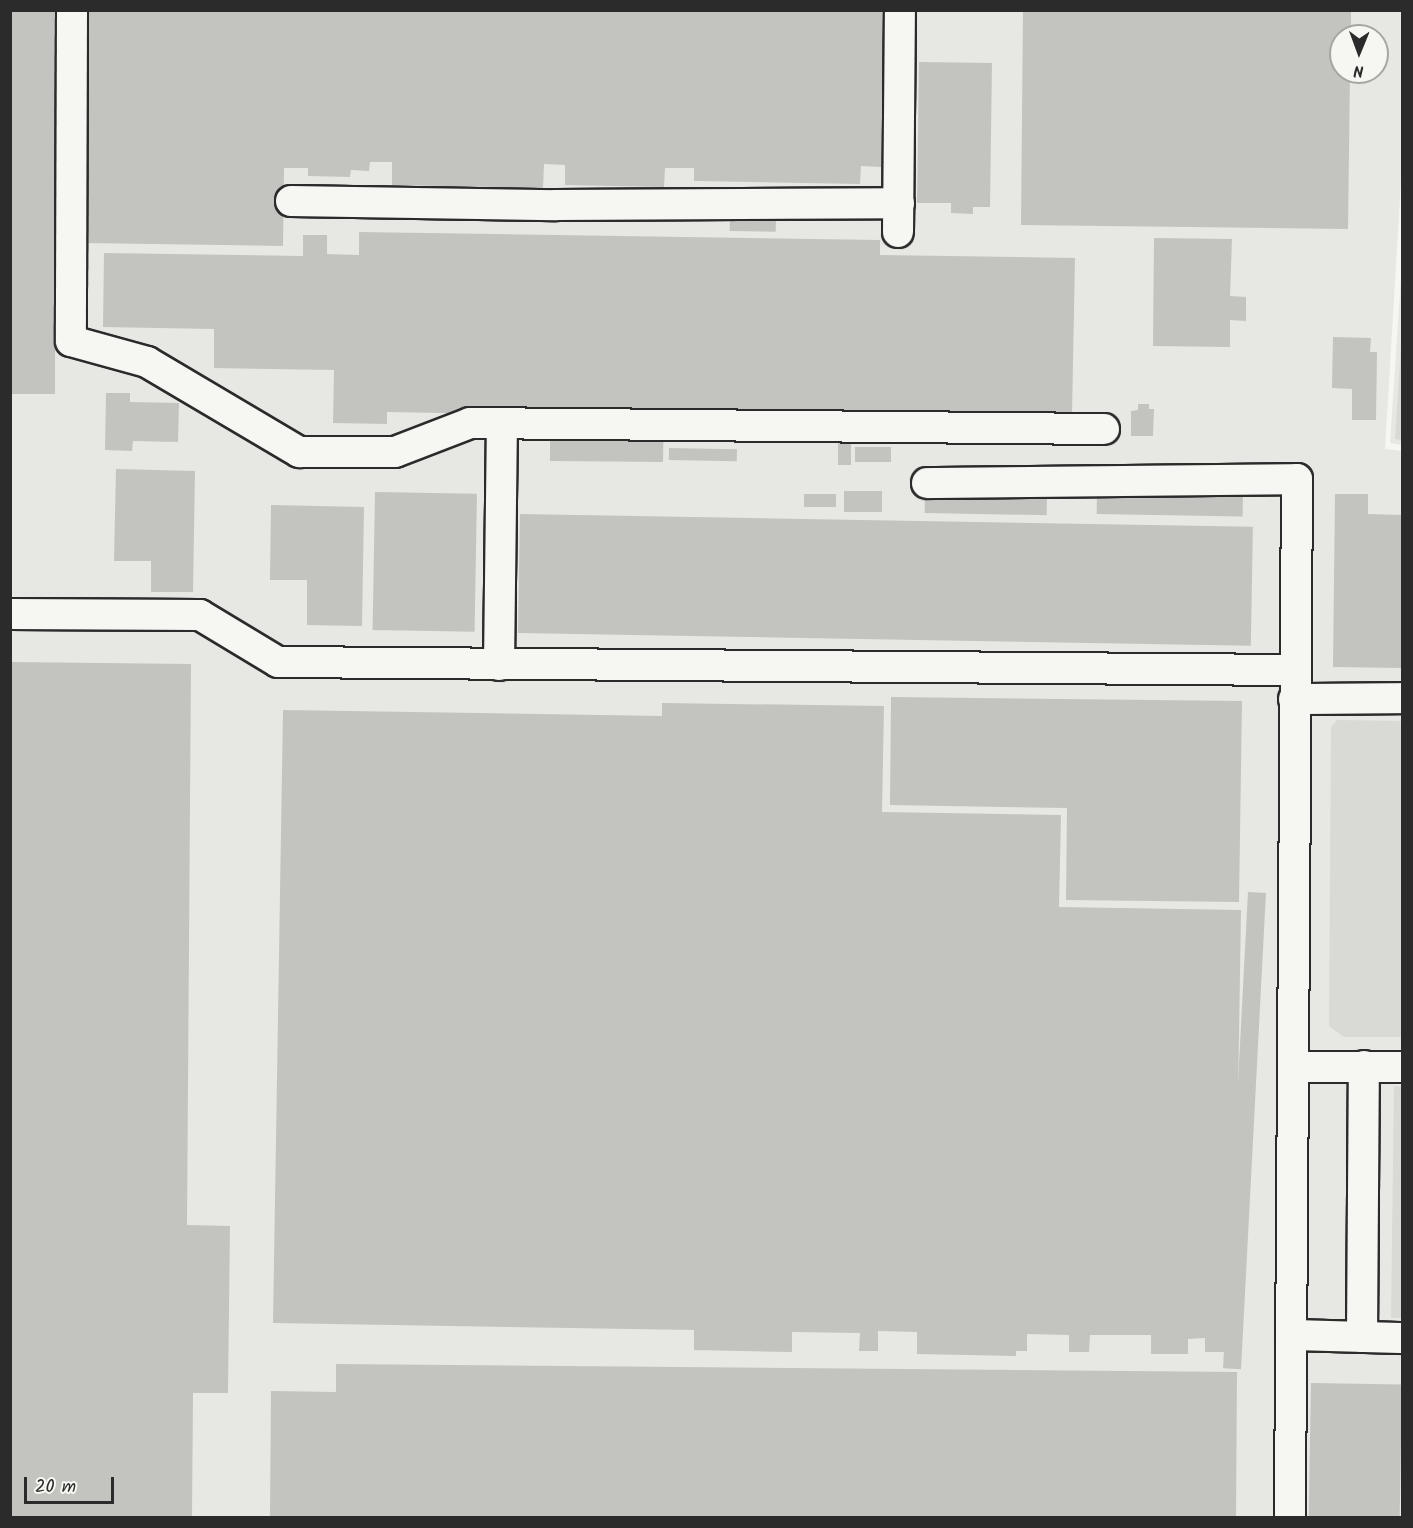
<!DOCTYPE html>
<html>
<head>
<meta charset="utf-8">
<style>
  body { margin:0 }
  #map { position:relative; width:1413px; height:1528px; overflow:hidden; background:#f6f6f2; font-family:Kalam,sans-serif }
  div>[style] { position:absolute }
  [style*='--x'] { left:calc(var(--x)*1px); top:calc(var(--y)*1px); width:calc(var(--w)*1px); rotate:calc(var(--a)*1deg) }
  .built>* { inset:0; background:#e7e7e3 }
  .green>* { inset:0; background:#d9d9d5 }
  .building>* { inset:0; background:#c3c3c0; transform-origin:0 0 }
  .roads { filter:drop-shadow(2px 0 #2b2b2b) drop-shadow(-2px 0 #2b2b2b) drop-shadow(0 2px #2b2b2b) drop-shadow(0 -2px #2b2b2b) }
  .minor>* { height:30px; margin:-15px; padding:0 15px; transform-origin:15px; border-radius:15px; background:#f6f6f2 }
  span { translate:-50% -50%; white-space:nowrap; text-align:center; line-height:1.15; -webkit-text-stroke:4.5px #f6f6f2; paint-order:stroke }
  .frame { position:absolute; inset:0; border:12px solid #2b2b2b; pointer-events:none }
  .north { position:absolute; left:1329px; top:24px; width:60px; height:60px; box-sizing:border-box; background:#f6f6f2; border:2px solid #a5a5a2; border-radius:50%; rotate:181deg; font-size:16px; font-weight:700; line-height:24px; text-align:center; color:#2b2b2b }
  .north::after { content:''; display:block; margin:auto; width:21px; height:27px; background:#2b2b2b; clip-path:polygon(50% 0,100% 100%,50% 72%,0 100%) }
  .scale { position:absolute; left:24px; top:1477px; width:90px; height:27px; box-sizing:border-box; border:3px solid #2b2b2b; border-top:0; padding-left:8px; font-size:18px; line-height:21px; white-space:nowrap; color:#2b2b2b; -webkit-text-stroke:4px #f6f6f2; paint-order:stroke }
</style>
</head>
<body>
<div id="map">
  <div class="built">
    <i style="clip-path:polygon(evenodd,10px 11px,1402px 11px,1402px 165px,1385px 449px,1402px 451px,1402px 1517px,11px 1517px,10px 11px,1341px 36px,1377px 36px,1377px 72px,1341px 72px,1341px 36px)"></i>
    <i style="clip-path:polygon(1402px 263px,1402px 445px,1390px 443px)"></i>
  </div>
  <div class="green">
    <i style="clip-path:polygon(1402px 330px,1402px 440px,1395px 439px)"></i>
    <i style="clip-path:polygon(1337px 720px,1402px 721px,1402px 1037px,1344px 1037px,1329px 1026px,1331px 727px)"></i>
    <i style="clip-path:polygon(1394px 1086px,1402px 1087px,1402px 1318px,1391px 1318px)"></i>
  </div>
  <div class="building">
    <i style="left:10px;top:10px;width:45px;height:384px"></i>
    <i style="clip-path:polygon(88px 10px,884px 10px,881px 167px,861px 166px,860px 184px,694px 181px,694px 168px,665px 168px,664px 187px,565px 185px,565px 165px,544px 164px,543px 188px,392px 185px,392px 162px,370px 162px,369px 171px,351px 170px,350px 177px,308px 176px,308px 168px,284px 168px,283px 246px,84px 243px)"></i>
    <i style="clip-path:polygon(1023px 10px,1351px 10px,1351px 36px,1341px 36px,1341px 72px,1350px 72px,1348px 229px,1021px 225px)"></i>
    <i style="clip-path:polygon(919px 62px,992px 63px,990px 207px,973px 207px,973px 214px,951px 213px,951px 203px,917px 203px)"></i>
    <i style="left:730px;top:215px;width:46px;height:16px;rotate:1deg"></i>
    <i style="clip-path:polygon(359px 232px,880px 240px,880px 255px,1075px 258px,1072px 415px,664px 409px,663px 462px,550px 461px,550px 415px,387px 412px,387px 424px,333px 423px,334px 370px,214px 368px,214px 329px,103px 327px,104px 253px,303px 256px,303px 235px,327px 235px,327px 254px,359px 255px)"></i>
    <i style="clip-path:polygon(1154px 238px,1232px 239px,1230px 296px,1246px 297px,1246px 321px,1230px 320px,1230px 347px,1153px 346px)"></i>
    <i style="clip-path:polygon(1333px 337px,1371px 338px,1370px 352px,1377px 352px,1376px 420px,1352px 420px,1352px 389px,1332px 388px)"></i>
    <i style="clip-path:polygon(106px 393px,130px 393px,130px 402px,179px 403px,178px 442px,133px 441px,132px 451px,105px 450px)"></i>
    <i style="clip-path:polygon(1138px 404px,1149px 404px,1149px 409px,1154px 409px,1153px 436px,1131px 436px,1131px 411px,1138px 410px)"></i>
    <i style="left:838px;top:436px;width:13px;height:29px"></i>
    <i style="left:855px;top:447px;width:36px;height:15px"></i>
    <i style="left:669px;top:448px;width:68px;height:12px;rotate:1deg"></i>
    <i style="clip-path:polygon(116px 469px,195px 471px,193px 592px,151px 592px,151px 561px,114px 561px)"></i>
    <i style="left:844px;top:491px;width:38px;height:21px"></i>
    <i style="left:375px;top:492px;width:102px;height:138px;rotate:1deg"></i>
    <i style="left:925px;top:492px;width:122px;height:21px;rotate:1deg"></i>
    <i style="left:1097px;top:493px;width:146px;height:21px;rotate:1deg"></i>
    <i style="left:804px;top:494px;width:32px;height:13px"></i>
    <i style="clip-path:polygon(1335px 494px,1368px 494px,1368px 514px,1402px 515px,1402px 668px,1333px 667px)"></i>
    <i style="clip-path:polygon(271px 505px,364px 507px,362px 626px,307px 625px,307px 580px,270px 580px)"></i>
    <i style="left:520px;top:514px;width:733px;height:119px;rotate:1deg"></i>
    <i style="clip-path:polygon(10px 662px,191px 664px,187px 1225px,230px 1226px,228px 1393px,193px 1393px,192px 1518px,10px 1518px)"></i>
    <i style="clip-path:polygon(891px 697px,1242px 701px,1239px 902px,1066px 900px,1067px 808px,890px 805px)"></i>
    <i style="clip-path:polygon(662px 703px,884px 706px,882px 812px,1061px 815px,1059px 907px,1241px 910px,1234px 1352px,1205px 1352px,1205px 1338px,1188px 1339px,1188px 1354px,1151px 1354px,1151px 1335px,1090px 1335px,1089px 1352px,1069px 1352px,1069px 1335px,1027px 1334px,1027px 1351px,1016px 1351px,1016px 1356px,917px 1354px,917px 1332px,878px 1331px,878px 1351px,859px 1351px,860px 1333px,792px 1332px,792px 1352px,694px 1350px,694px 1330px,273px 1323px,283px 710px,662px 716px)"></i>
    <i style="left:1248px;top:892px;width:18px;height:477px;rotate:3deg"></i>
    <i style="clip-path:polygon(336px 1364px,1237px 1372px,1236px 1518px,270px 1518px,271px 1391px,336px 1392px)"></i>
    <i style="left:1311px;top:1383px;width:91px;height:135px;rotate:1deg"></i>
  </div>
  <div class="roads">
    <div class="minor">
      <i style="--x:72;--y:10;--w:331;--a:90.2"></i>
      <i style="--x:71;--y:341;--w:79;--a:15.4"></i>
      <i style="--x:147;--y:362;--w:177;--a:30.6"></i>
      <i style="--x:299;--y:452;--w:96;--a:0"></i>
      <i style="--x:395;--y:452;--w:80;--a:-21.1"></i>
      <i style="--x:470;--y:423;--w:634;--a:0.54"></i>
      <i style="--x:291;--y:201;--w:265;--a:0.9"></i>
      <i style="--x:556;--y:205;--w:343;--a:-0.3"></i>
      <i style="--x:898;--y:232;--w:222;--a:-89.5"></i>
      <i style="--x:927;--y:483;--w:370;--a:-0.6"></i>
      <i style="--x:1297;--y:479;--w:1039;--a:90.39"></i>
      <i style="--x:10;--y:614;--w:190;--a:0.3"></i>
      <i style="--x:200;--y:615;--w:91;--a:31.1"></i>
      <i style="--x:278;--y:662;--w:1016;--a:0.45"></i>
      <i style="--x:499;--y:665;--w:241;--a:-89.3"></i>
      <i style="--x:1294;--y:699;--w:108;--a:-0.5"></i>
      <i style="--x:1293;--y:1067;--w:109;--a:0"></i>
      <i style="--x:1292;--y:1335;--w:110;--a:1.6"></i>
      <i style="--x:1362;--y:1337;--w:271;--a:-89.6"></i>
    </div>
  </div>
  <div class="frame"></div>
  <div class="north">N</div>
  <div class="scale">20 m</div>
</div>
</body>
</html>
